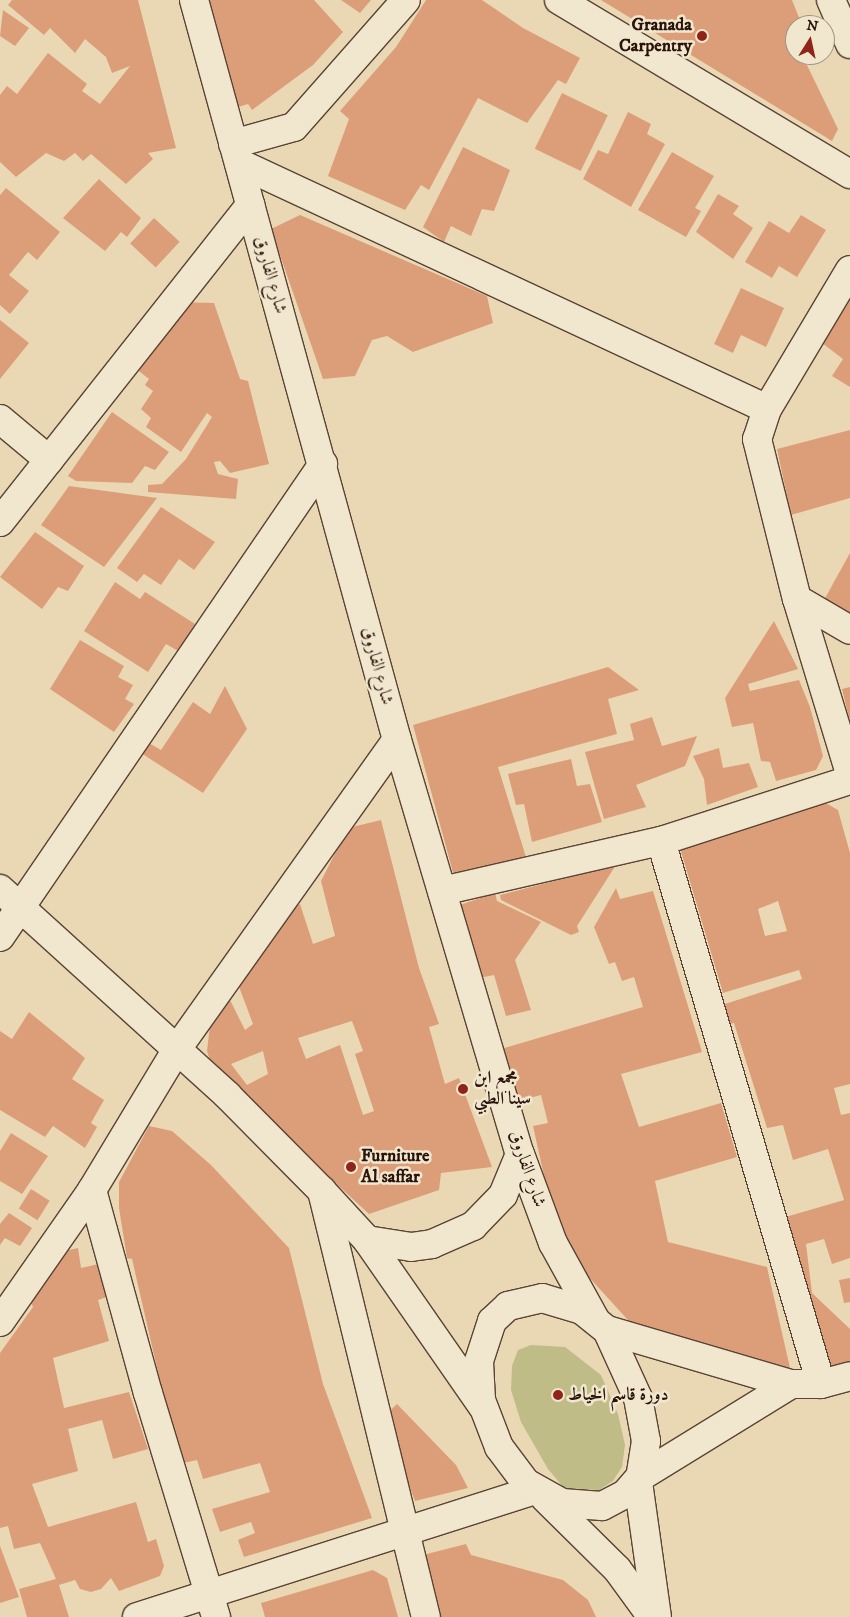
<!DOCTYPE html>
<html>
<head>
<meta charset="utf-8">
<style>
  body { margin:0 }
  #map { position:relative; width:850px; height:1617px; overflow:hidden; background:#ead8b4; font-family:"IM FELL DW Pica",Amiri,serif }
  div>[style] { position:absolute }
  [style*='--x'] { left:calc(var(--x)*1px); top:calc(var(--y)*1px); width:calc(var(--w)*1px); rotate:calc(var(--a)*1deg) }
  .green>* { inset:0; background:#bfbc88 }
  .building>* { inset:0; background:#dc9e79; transform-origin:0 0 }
  .roads { filter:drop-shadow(1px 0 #594435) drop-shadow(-1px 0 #594435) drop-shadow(0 1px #594435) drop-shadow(0 -1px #594435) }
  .street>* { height:28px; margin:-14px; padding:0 14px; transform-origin:14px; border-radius:14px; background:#f1e6ce }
  .secondary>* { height:28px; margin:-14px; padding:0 14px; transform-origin:14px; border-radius:14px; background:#f1e6ce }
  .dots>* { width:14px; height:14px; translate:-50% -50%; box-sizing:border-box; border:2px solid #f1e6ce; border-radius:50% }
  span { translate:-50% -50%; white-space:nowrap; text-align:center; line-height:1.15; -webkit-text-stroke:5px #f1e6ce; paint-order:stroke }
  .poi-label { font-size:18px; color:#29130b; font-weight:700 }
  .right { translate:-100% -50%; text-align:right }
  .left { translate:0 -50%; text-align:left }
  .street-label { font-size:18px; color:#29130b }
  .north { position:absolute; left:785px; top:15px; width:50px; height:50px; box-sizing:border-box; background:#f1e6ce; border:1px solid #a19280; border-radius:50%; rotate:10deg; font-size:14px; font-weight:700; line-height:20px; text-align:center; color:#29130b }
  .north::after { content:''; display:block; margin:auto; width:18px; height:22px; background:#8f2418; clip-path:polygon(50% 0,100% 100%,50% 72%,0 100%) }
</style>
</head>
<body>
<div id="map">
  <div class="green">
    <i style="clip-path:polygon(531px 1345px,565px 1347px,601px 1375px,618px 1414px,625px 1445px,622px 1467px,613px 1481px,599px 1490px,564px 1488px,548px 1469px,521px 1422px,511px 1390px,512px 1366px,518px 1350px)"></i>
  </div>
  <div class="building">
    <i style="clip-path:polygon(12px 0,138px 0,176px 148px,148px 153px,153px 159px,126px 184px,91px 154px,83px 161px,75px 153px,64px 161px,46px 153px,16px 177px,0 162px,0 95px,7px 86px,17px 94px,48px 53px,87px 84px,82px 91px,100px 104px,130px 66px,112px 73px,106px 57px,85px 39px,75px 53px,50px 28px,44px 35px,8px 5px)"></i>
    <i style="clip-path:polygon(201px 0,314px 0,343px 32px,313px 65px,252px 110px,248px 104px,232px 109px)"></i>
    <i style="clip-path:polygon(341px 0,371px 0,360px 13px)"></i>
    <i style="clip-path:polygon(426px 0,482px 0,523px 28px,580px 58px,566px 84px,558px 80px,527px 123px,478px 98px,429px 190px,421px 185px,405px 210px,328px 176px,349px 119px,340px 111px,396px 47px)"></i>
    <i style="clip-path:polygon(601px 0,792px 0,802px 25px,795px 25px,795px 55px,813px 55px,805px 61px,838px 129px,832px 141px)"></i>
    <i style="clip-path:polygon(3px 10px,29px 28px,15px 46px,0 36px)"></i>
    <i style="left:562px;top:93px;width:51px;height:62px;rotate:26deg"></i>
    <i style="clip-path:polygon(628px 112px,651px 124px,647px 134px,665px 144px,631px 207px,583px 179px,598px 150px,608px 154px)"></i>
    <i style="clip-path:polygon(463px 147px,510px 170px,494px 211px,482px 209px,471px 236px,451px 226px,444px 242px,423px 227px)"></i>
    <i style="clip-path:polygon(672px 152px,714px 176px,695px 208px,701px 211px,686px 237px,638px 210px)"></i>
    <i style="clip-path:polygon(99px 179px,141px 218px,127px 237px,121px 232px,105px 251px,63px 218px)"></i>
    <i style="clip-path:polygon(6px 188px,60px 232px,37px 260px,28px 252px,9px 275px,29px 291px,10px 314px,0 305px,0 195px)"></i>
    <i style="clip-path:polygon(718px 194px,739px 206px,733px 214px,753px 228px,733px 259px,696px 232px)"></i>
    <i style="clip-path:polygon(300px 215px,487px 296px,493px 323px,413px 352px,387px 336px,372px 340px,355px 376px,323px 379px,271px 229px)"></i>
    <i style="clip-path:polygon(801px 215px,826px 230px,797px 277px,779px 266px,772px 278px,745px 262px,769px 221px,789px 233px)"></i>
    <i style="left:154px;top:218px;width:35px;height:35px;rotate:43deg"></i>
    <i style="clip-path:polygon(741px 288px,784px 308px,766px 347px,741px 335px,733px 353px,714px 344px)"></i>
    <i style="clip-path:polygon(850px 293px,850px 387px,832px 376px,843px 359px,822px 343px)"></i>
    <i style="clip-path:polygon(176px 302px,214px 303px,240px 379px,248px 381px,269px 464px,230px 473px,220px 461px,214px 462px,218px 474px,238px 479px,236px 499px,148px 492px,148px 485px,162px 484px,186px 459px,212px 417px,207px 413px,181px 452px,146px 427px,151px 418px,141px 409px,153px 391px,145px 385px,149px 379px,130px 364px)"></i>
    <i style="clip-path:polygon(0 320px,29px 343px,0 379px)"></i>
    <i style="clip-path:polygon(112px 412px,169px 452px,155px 470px,145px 466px,132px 483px,76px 481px,68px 476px)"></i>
    <i style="clip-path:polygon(850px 430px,850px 498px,791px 515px,777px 449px)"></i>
    <i style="clip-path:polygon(69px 486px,157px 498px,104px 567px,41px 525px)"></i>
    <i style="clip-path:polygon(161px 507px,215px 542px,194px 570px,179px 559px,161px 585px,144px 574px,137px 582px,117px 568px)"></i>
    <i style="clip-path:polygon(35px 532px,84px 566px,68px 591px,58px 587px,42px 609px,0 577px)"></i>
    <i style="clip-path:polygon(850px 553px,850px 614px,824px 600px)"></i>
    <i style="clip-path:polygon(115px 582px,140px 599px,145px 592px,195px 624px,178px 651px,166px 644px,148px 672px,84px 631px)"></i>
    <i style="clip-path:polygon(774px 621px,798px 669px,748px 684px,750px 691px,799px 680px,810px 707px,823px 756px,816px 770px,776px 781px,770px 762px,761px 761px,753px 723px,732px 727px,725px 698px)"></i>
    <i style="clip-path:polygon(80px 640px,124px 666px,118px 677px,133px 685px,125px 699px,134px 704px,114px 732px,50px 689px)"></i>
    <i style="clip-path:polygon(608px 667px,639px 690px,608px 699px,617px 734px,498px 767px,526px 857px,454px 876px,413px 725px)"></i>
    <i style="clip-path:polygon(225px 686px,247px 729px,203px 793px,141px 753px,147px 742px,161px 750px,193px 702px,210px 714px)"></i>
    <i style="clip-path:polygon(850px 687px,850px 718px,849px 718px,842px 689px)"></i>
    <i style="clip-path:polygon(652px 717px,662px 746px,697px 736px,685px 766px,636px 785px,646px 807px,604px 819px,585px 752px,634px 740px,630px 724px)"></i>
    <i style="clip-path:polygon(719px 748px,723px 768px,749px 763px,758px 787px,707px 805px,704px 779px,693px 756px)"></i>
    <i style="clip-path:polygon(571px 759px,577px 786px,590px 784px,602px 822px,532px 842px,524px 804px,516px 805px,508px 774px)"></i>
    <i style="clip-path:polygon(evenodd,822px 801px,838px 810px,850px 853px,850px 1084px,834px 1088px,841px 1115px,850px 1113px,850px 1258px,832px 1264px,824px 1239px,806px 1244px,812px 1293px,850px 1329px,850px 1384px,829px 1377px,782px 1218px,844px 1200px,828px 1149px,793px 1160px,783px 1125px,767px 1128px,734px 1023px,727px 1024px,722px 1005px,802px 979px,799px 970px,723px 993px,680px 848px,822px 801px,778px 901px,787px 931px,765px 936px,758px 909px,778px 901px)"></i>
    <i style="clip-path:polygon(evenodd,381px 820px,419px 968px,439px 1024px,429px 1027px,445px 1084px,459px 1078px,492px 1167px,441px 1173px,439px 1190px,369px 1214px,213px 1070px,207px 1051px,210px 1025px,230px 1000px,245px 1030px,253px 1024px,238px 984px,290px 910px,300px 904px,313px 944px,335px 936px,321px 881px,348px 828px,381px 820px,352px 1021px,363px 1051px,355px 1054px,374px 1111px,363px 1115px,340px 1045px,306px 1059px,298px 1038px,352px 1021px,381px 820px,263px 1051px,268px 1074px,247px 1085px,231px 1064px,263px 1051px)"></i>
    <i style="clip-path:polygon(616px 865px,577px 926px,579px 932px,571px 935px,501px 900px,500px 895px)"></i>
    <i style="clip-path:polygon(616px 888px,620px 899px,653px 891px,702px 1052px,621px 1074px,639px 1127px,721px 1103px,737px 1157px,655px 1181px,668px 1242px,767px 1267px,793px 1381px,755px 1388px,647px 1341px,577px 1264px,552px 1212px,533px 1126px,548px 1123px,541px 1095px,514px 1102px,501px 1049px,643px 1007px,634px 977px,622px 981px,615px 962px,609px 964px,594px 927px)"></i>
    <i style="clip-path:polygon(495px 893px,497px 901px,541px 922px,515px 960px,531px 1010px,506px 1016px,494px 975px,479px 978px,460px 905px)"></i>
    <i style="clip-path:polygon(29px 1012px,85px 1058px,72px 1079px,104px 1100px,91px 1123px,97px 1127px,85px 1148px,53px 1126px,45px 1137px,0 1110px,0 1031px,12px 1039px)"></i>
    <i style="clip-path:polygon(149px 1126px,172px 1131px,211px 1165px,289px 1248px,323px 1384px,372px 1518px,244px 1557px,238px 1540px,255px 1533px,251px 1522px,220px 1532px,212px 1509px,270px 1492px,260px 1463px,203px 1479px,197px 1460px,179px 1464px,132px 1259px,127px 1258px,119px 1208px,119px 1182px)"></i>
    <i style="clip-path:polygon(11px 1133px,48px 1156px,22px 1194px,0 1181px,0 1151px)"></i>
    <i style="left:31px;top:1189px;width:22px;height:23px;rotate:32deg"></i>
    <i style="clip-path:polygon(9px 1213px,32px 1228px,20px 1246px,5px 1238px,0 1245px,0 1224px)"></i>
    <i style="clip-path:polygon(78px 1248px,81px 1268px,107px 1262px,115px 1294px,98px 1300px,109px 1341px,53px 1358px,64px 1408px,129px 1392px,148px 1449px,113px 1459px,102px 1420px,68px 1429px,78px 1471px,32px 1484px,48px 1527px,136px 1502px,148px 1542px,156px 1539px,164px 1566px,160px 1576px,119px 1591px,111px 1578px,101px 1589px,91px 1592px,80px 1589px,75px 1580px,59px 1585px,69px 1617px,27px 1617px,19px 1589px,56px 1579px,40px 1543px,14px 1549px,8px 1526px,0 1528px,0 1353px,33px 1307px,30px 1300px,69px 1250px)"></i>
    <i style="clip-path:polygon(850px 1278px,850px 1302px,844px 1303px,839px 1280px)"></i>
    <i style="clip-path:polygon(397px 1404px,456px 1465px,468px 1488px,415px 1501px,383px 1417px)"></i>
    <i style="clip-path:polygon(466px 1544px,471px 1555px,563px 1580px,588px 1600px,596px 1617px,432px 1617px,419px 1556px)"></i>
    <i style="clip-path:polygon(0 1546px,19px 1597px,0 1603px)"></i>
    <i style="clip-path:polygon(373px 1570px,387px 1578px,398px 1617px,265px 1617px,261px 1603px)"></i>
  </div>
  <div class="roads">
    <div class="street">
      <i style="--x:831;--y:0;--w:48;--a:66.6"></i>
      <i style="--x:233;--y:144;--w:63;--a:-15.6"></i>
      <i style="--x:294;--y:127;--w:169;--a:-48.6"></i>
      <i style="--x:239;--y:163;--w:582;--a:24.98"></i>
      <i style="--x:850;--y:270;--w:162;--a:120.8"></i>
      <i style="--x:767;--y:409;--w:32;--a:108"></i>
      <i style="--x:757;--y:439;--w:165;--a:76"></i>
      <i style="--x:797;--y:599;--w:182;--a:73.1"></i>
      <i style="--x:0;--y:419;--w:64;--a:39.9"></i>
      <i style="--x:0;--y:522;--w:404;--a:-51.7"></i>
      <i style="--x:797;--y:599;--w:61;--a:30.3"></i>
      <i style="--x:661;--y:841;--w:566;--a:73.58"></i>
      <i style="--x:442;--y:891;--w:225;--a:-12.9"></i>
      <i style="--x:661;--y:841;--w:199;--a:-17.9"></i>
      <i style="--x:0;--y:937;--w:573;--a:-55.67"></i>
      <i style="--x:92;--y:1190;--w:211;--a:74.6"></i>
      <i style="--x:148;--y:1393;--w:234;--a:73.1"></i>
      <i style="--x:322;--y:1191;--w:439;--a:76.3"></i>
      <i style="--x:0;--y:1322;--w:161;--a:-55.1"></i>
      <i style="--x:92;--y:1190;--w:165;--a:-58.9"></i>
      <i style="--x:177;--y:1049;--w:379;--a:-54.6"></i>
      <i style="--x:607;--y:1330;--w:192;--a:16.4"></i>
      <i style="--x:791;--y:1384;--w:30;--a:0"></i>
      <i style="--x:821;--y:1384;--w:30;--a:-15"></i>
      <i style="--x:640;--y:1477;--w:177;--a:-31.6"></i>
      <i style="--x:137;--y:1617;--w:418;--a:-17.7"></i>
    </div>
    <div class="secondary">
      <i style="--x:194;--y:0;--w:767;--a:74.66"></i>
      <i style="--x:397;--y:740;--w:432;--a:73.5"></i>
      <i style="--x:520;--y:1154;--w:95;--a:69.7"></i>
      <i style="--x:553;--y:1243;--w:87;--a:61.1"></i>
      <i style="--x:559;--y:0;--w:339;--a:30.9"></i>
      <i style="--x:0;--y:889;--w:307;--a:42.2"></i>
      <i style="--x:227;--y:1095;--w:135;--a:45.3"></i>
      <i style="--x:322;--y:1191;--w:67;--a:47.4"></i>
      <i style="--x:367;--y:1240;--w:203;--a:55.2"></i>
      <i style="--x:367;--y:1240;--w:45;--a:9"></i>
      <i style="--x:411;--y:1247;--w:21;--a:-8"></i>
      <i style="--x:432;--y:1244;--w:45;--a:-23.7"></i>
      <i style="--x:473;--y:1226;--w:43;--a:-45.9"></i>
      <i style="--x:503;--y:1195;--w:44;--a:-67.5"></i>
      <i style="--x:542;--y:1298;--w:42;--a:16.7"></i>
      <i style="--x:582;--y:1310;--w:32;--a:39"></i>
      <i style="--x:607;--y:1330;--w:75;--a:65.5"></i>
      <i style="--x:638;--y:1398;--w:44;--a:79.5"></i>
      <i style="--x:646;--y:1441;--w:36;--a:99"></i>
      <i style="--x:640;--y:1477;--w:23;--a:131"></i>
      <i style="--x:625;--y:1494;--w:26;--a:152"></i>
      <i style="--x:602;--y:1506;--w:40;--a:-175.7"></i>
      <i style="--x:562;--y:1503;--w:41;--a:-150.9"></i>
      <i style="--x:526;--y:1483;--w:45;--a:-126.9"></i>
      <i style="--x:499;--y:1447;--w:50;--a:-111"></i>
      <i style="--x:481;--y:1400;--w:39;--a:-93"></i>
      <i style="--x:479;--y:1361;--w:42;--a:-72"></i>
      <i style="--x:492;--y:1321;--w:22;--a:-43"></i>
      <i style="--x:508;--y:1306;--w:35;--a:-13"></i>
      <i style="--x:638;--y:1482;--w:136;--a:82"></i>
      <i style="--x:545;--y:1498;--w:101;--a:44.6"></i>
      <i style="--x:617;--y:1569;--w:59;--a:53.9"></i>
    </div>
  </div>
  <div class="dots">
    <i style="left:702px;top:36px;background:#8f2418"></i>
    <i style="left:463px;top:1089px;background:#8f2418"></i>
    <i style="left:351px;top:1167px;background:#8f2418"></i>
    <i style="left:558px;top:1395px;background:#8f2418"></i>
  </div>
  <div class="poi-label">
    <span class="right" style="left:692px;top:36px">Granada<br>Carpentry</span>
    <span class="left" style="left:474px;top:1089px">مجمع ابن<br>سينا الطبي</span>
    <span class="left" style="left:361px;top:1167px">Furniture<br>Al saffar</span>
    <span class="left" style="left:568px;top:1395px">دورة قاسم الخياط</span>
  </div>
  <div class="street-label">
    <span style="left:270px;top:275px;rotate:74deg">شارع الفاروق</span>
    <span style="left:377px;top:666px;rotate:75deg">شارع الفاروق</span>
    <span style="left:527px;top:1169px;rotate:71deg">شارع الفاروق</span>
  </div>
  <div class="north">N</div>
</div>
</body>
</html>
